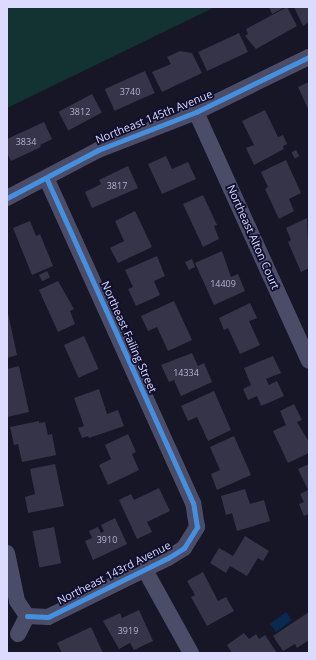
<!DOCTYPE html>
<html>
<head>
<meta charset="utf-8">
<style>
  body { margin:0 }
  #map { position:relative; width:316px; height:660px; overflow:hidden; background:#171627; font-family:"Open Sans",sans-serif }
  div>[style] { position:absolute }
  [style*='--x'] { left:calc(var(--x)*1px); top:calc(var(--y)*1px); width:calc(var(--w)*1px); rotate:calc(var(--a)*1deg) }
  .green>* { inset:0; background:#123331 }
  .water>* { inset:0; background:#082950; transform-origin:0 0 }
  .building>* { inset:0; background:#363448; transform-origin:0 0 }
  .street>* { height:16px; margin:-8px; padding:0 8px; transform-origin:8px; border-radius:8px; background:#4a4c68 }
  .cycleway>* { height:5px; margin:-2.5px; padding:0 2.5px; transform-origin:2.5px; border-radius:2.5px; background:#468fdf }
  span { translate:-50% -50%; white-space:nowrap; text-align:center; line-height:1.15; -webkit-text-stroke:3.5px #110f2e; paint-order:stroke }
  .number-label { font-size:9px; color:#b2b1d1 }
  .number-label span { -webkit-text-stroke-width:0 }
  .street-label { font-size:11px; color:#dcdbff }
  .frame { position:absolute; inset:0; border:8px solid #dcdbff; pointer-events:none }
</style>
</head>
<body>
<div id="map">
  <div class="green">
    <i style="clip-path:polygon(7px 7px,215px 7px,7px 108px)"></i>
  </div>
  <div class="water">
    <i style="left:286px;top:612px;width:10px;height:20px;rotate:53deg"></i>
  </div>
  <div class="building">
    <i style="clip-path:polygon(269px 7px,285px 7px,272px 14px)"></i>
    <i style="clip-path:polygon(287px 7px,297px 26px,256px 49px,245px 36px,248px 34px,246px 29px)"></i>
    <i style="clip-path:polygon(294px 7px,309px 7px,309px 22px,303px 26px)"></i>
    <i style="left:239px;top:33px;width:21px;height:45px;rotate:65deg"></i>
    <i style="clip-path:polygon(180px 51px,192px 53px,202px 73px,162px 92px,152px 72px,171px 64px,167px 57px)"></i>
    <i style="left:145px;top:71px;width:24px;height:44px;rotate:66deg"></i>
    <i style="clip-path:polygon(309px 82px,309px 111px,298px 87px)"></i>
    <i style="left:92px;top:94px;width:21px;height:38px;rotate:62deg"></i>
    <i style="clip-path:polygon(265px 110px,278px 137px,283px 135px,287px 144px,283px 146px,284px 149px,254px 165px,246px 148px,254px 145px,242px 121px)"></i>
    <i style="clip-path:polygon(44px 122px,52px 139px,40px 145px,41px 147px,11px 161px,7px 153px,7px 139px)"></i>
    <i style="left:296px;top:150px;width:7px;height:5px;rotate:63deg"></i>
    <i style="clip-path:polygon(166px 156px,172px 169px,188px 162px,196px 179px,162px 194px,148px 164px)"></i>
    <i style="clip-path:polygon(286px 160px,301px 193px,289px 199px,294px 211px,279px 219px,265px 189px,268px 187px,261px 172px)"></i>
    <i style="clip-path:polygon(128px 166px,138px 188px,92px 208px,85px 192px,101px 184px,99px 180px)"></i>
    <i style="clip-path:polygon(203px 195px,217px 225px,214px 226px,219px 239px,203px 247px,183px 204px)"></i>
    <i style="clip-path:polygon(135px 211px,152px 247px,118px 263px,110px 248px,124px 241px,115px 221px)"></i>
    <i style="clip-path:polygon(307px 218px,309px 268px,301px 272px,288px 242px,291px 240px,286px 228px)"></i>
    <i style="clip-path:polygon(30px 221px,36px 236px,40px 234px,53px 266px,32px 275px,13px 228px)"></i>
    <i style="clip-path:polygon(222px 251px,231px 277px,238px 274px,245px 291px,214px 305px,195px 263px)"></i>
    <i style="clip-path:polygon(157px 256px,165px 276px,154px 281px,160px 295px,136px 306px,128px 289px,133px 287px,125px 270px)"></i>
    <i style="clip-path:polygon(192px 259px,195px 267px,189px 270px,185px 262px)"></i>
    <i style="left:47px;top:271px;width:7px;height:9px;rotate:63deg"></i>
    <i style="clip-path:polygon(58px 281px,74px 309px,70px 311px,75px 324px,58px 332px,39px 290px)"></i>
    <i style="clip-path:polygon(174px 301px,192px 340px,168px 351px,157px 327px,148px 331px,141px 316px)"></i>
    <i style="clip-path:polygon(250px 303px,257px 318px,249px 321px,260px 345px,240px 354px,228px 328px,224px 330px,219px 318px)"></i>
    <i style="clip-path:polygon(7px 309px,17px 355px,7px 358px)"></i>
    <i style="left:84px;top:336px;width:36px;height:22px;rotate:66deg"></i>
    <i style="clip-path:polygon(192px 353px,198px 366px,204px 363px,212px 382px,181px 396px,174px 380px,169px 382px,161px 365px)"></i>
    <i style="clip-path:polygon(273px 356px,281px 373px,266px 379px,269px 385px,277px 381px,284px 396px,261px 406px,257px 396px,248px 400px,243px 389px,251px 385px,244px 368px)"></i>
    <i style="clip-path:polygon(19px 366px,29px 412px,7px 417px,7px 369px)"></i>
    <i style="clip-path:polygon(99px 389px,107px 414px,118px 410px,124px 426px,89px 438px,88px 436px,82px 438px,78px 428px,84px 426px,74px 398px)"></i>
    <i style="clip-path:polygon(214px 391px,231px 430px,208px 441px,197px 417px,188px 421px,181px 406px)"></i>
    <i style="clip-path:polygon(294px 404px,302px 420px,297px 422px,309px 442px,309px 453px,288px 463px,273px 431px,286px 425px,280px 411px)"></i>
    <i style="clip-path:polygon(39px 421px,39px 423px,45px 422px,48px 435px,52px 434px,56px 455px,22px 462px,18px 444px,14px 445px,10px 427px)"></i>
    <i style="clip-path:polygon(128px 434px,136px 452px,132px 454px,139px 470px,108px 485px,99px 465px,111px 459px,105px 445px)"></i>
    <i style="clip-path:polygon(234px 436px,251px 475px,217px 490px,211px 474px,220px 470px,210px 447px)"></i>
    <i style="clip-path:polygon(55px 464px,64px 506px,28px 513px,25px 497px,35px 494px,30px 469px)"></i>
    <i style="clip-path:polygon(309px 464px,309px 514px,304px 516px,299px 504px,304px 502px,300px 494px,308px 490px,298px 469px)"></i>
    <i style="clip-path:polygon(159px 488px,170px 511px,147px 522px,152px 532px,137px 539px,119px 500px,131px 494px,134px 500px)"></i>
    <i style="clip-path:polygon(245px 489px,250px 504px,264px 500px,270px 521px,237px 531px,232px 513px,226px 515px,221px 496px)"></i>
    <i style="clip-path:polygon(115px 518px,127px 544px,93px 560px,85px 541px,92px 538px,89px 531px,98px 527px,101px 533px,104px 531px,101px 525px)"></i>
    <i style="left:54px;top:527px;width:37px;height:22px;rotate:79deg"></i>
    <i style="clip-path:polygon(245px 536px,269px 551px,263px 561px,258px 558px,247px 576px,230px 566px,226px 573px,210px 563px,219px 548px,233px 556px)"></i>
    <i style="clip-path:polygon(203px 572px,218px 601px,226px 597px,234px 611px,207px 626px,191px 597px,195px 595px,187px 581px)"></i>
    <i style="clip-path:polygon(139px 610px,153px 641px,134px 650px,130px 643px,119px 649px,103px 621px,120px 613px,122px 618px)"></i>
    <i style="clip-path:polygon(309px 612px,309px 640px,297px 648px,295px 644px,283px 651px,273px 636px)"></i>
    <i style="clip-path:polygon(91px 627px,103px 653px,62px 653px,57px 643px)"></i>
    <i style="clip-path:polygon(244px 633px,249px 639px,256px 634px,259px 639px,265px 635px,277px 653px,232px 653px,227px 645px)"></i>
  </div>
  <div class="street">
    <i style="--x:196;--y:112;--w:273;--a:65.6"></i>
    <i style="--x:7;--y:198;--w:103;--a:-27.8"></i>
    <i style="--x:98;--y:150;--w:105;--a:-21.2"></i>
    <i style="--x:196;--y:112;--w:126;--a:-26"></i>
    <i style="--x:7;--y:553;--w:49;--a:78.2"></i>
    <i style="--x:17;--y:601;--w:18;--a:56"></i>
    <i style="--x:145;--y:570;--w:95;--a:61"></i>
    <i style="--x:27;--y:616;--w:21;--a:3"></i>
    <i style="--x:48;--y:617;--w:134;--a:-26.2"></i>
    <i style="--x:168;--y:558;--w:19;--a:-32"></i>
    <i style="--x:184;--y:548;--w:25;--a:-58"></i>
    <i style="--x:197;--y:527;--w:24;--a:-99"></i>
    <i style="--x:193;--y:503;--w:355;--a:-114.3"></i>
    <i style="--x:18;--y:634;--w:20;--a:-63"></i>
  </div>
  <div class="cycleway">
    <i style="--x:7;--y:198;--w:103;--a:-27.8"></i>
    <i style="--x:98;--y:150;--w:105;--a:-21.2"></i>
    <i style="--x:196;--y:112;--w:126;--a:-26"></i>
    <i style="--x:27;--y:616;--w:21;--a:3"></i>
    <i style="--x:48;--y:617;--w:134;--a:-26.2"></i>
    <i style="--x:168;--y:558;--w:19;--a:-32"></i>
    <i style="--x:184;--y:548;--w:25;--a:-58"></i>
    <i style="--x:197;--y:527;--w:24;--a:-99"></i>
    <i style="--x:193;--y:503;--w:355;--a:-114.3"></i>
  </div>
  <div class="number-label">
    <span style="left:130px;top:92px">3740</span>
    <span style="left:80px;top:112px">3812</span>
    <span style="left:26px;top:142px">3834</span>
    <span style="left:117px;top:186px">3817</span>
    <span style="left:223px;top:284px">14409</span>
    <span style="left:186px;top:373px">14334</span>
    <span style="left:107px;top:540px">3910</span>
    <span style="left:128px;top:631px">3919</span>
  </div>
  <div class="street-label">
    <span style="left:154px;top:117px;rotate:-22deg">Northeast 145th Avenue</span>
    <span style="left:253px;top:237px;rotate:66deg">Northeast Alton Court</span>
    <span style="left:129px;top:337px;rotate:66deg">Northeast Failing Street</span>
    <span style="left:114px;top:573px;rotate:-27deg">Northeast 143rd Avenue</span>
  </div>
  <div class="frame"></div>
</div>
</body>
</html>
